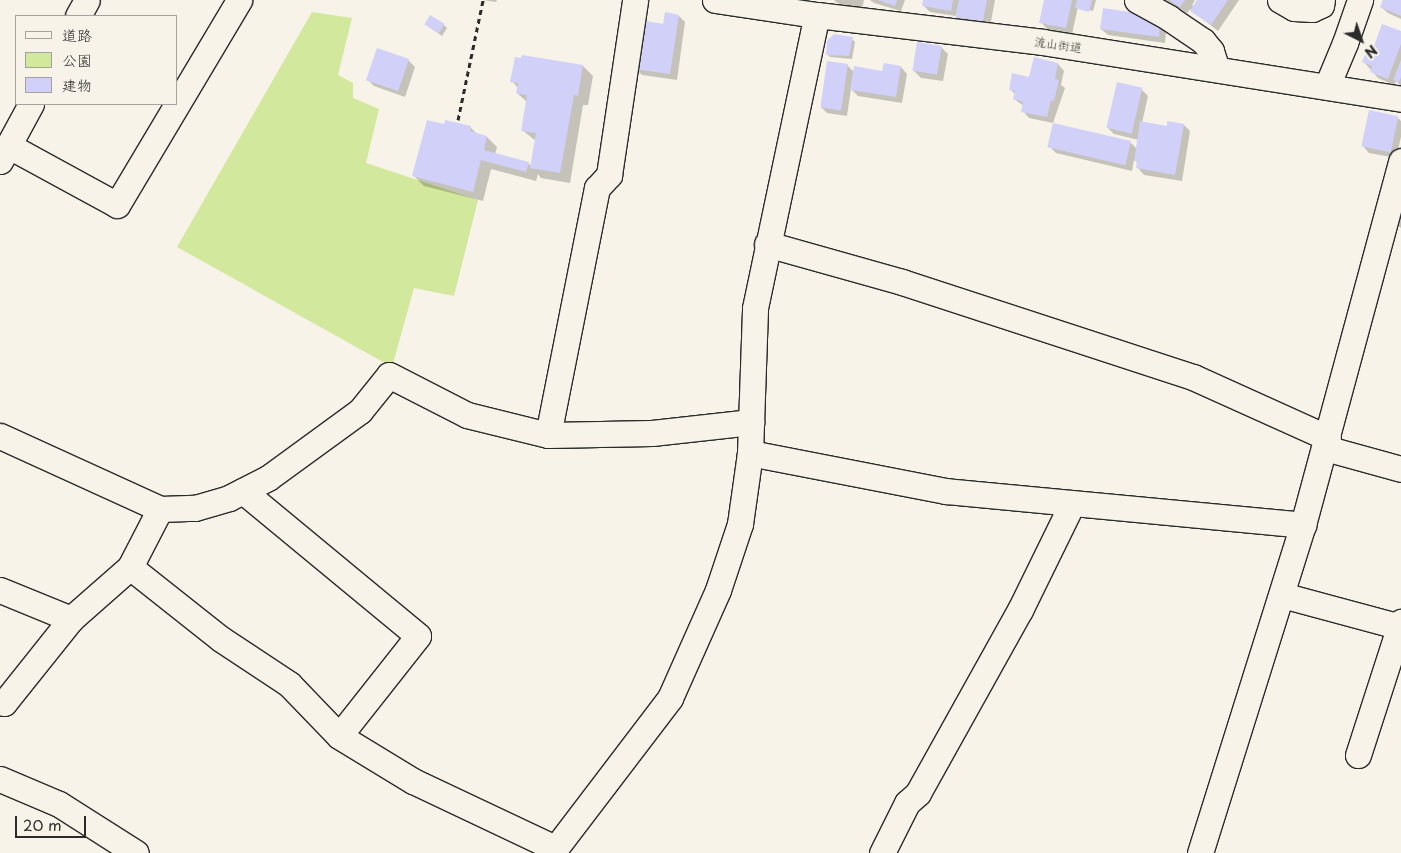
<!DOCTYPE html>
<html>
<head>
<meta charset="utf-8">
<style>
  body { margin:0 }
  #map { position:relative; width:1401px; height:853px; overflow:hidden; background:#f7f3e8; font-family:"Playpen Sans","Klee One",sans-serif }
  div>[style] { position:absolute }
  [style*='--x'] { left:calc(var(--x)*1px); top:calc(var(--y)*1px); width:calc(var(--w)*1px); rotate:calc(var(--a)*1deg) }
  .green>* { inset:0; background:#d2e89d }
  .shadow>* { inset:0; background:#0003 }
  .building>* { inset:0; background:#d0d0f9; transform-origin:0 0 }
  .path>* { height:3px; margin-top:-1.5px; transform-origin:0; background:repeating-linear-gradient(90deg,#2b2b2b 0 5px,transparent 0 9px) }
  .roads { filter:drop-shadow(1px 0 #2b2b2b) drop-shadow(-1px 0 #2b2b2b) drop-shadow(0 1px #2b2b2b) drop-shadow(0 -1px #2b2b2b) }
  .minor>* { height:25px; margin:-12.5px; padding:0 12.5px; transform-origin:12.5px; border-radius:12.5px; background:#f7f3e8 }
  span { translate:-50% -50%; white-space:nowrap; text-align:center; line-height:1.15; -webkit-text-stroke:4px #f7f3e8; paint-order:stroke }
  .street-label { font-size:12px; color:#2b2b2b }
  .legend { position:absolute; left:15px; top:15px; width:162px; height:90px; box-sizing:border-box; background:#f7f3e8; border:1px solid #a5a39c; margin:0; padding:6px 9px; list-style:none; font-size:15px; color:#2b2b2b }
  .legend li { display:flex; align-items:center; gap:10px; height:25px }
  .legend b { width:25px; border:1px solid #a5a39c }
  .north { position:absolute; left:1336px; top:15px; width:50px; height:50px; -webkit-text-stroke:4px #f7f3e8; paint-order:stroke; rotate:139deg; font-size:14px; font-weight:700; line-height:20px; text-align:center; color:#2b2b2b }
  .north::after { content:''; display:block; margin:auto; width:18px; height:22px; background:#2b2b2b; clip-path:polygon(50% 0,100% 100%,50% 72%,0 100%) }
  .scale { position:absolute; left:15px; top:816px; width:71px; height:22px; box-sizing:border-box; border:2px solid #2b2b2b; border-top:0; padding-left:6px; font-size:15px; line-height:18px; white-space:nowrap; color:#2b2b2b; -webkit-text-stroke:4px #f7f3e8; paint-order:stroke }
</style>
</head>
<body>
<div id="map">
  <div class="green">
    <i style="clip-path:polygon(312px 12px,352px 18px,338px 75px,353px 83px,353px 98px,379px 109px,366px 163px,478px 200px,454px 296px,414px 288px,392px 367px,177px 247px)"></i>
  </div>
  <div class="shadow">
    <i style="clip-path:polygon(483px 0,497px 0,496px 2px)"></i>
    <i style="clip-path:polygon(834px 0,864px 0,862px 9px,837px 3px)"></i>
    <i style="clip-path:polygon(870px 0,905px 0,901px 11px,874px 3px)"></i>
    <i style="clip-path:polygon(924px 0,995px 0,990px 27px,963px 23px,956px 16px,930px 12px,923px 5px)"></i>
    <i style="clip-path:polygon(1045px 0,1096px 0,1093px 11px,1078px 7px,1072px 34px,1047px 29px,1041px 22px)"></i>
    <i style="clip-path:polygon(1166px 0,1195px 0,1192px 5px,1194px 6px,1198px 0,1239px 0,1218px 31px,1190px 9px,1187px 13px)"></i>
    <i style="clip-path:polygon(1384px 0,1401px 0,1401px 19px,1388px 13px,1381px 7px)"></i>
    <i style="clip-path:polygon(679px 16px,685px 22px,677px 80px,642px 75px,635px 68px,643px 48px,664px 25px)"></i>
    <i style="clip-path:polygon(1150px 16px,1166px 31px,1165px 43px,1108px 35px,1101px 29px)"></i>
    <i style="clip-path:polygon(426px 25px,444px 25px,447px 28px,442px 36px)"></i>
    <i style="clip-path:polygon(1401px 33px,1401px 86px,1396px 81px,1394px 85px,1378px 78px,1364px 62px,1374px 48px)"></i>
    <i style="clip-path:polygon(852px 39px,855px 42px,852px 59px,830px 57px,827px 54px)"></i>
    <i style="clip-path:polygon(941px 47px,948px 54px,943px 81px,921px 78px,914px 71px)"></i>
    <i style="clip-path:polygon(523px 56px,583px 66px,593px 76px,588px 105px,583px 105px,570px 183px,541px 178px,538px 174px,536px 181px,491px 169px,483px 201px,424px 186px,414px 176px,445px 126px,470px 127px,478px 135px,487px 137px,497px 147px,495px 154px,528px 163px,531px 166px,536px 141px,522px 130px,527px 102px,517px 93px,518px 88px,512px 81px)"></i>
    <i style="clip-path:polygon(408px 60px,415px 67px,405px 97px,374px 86px,368px 80px)"></i>
    <i style="clip-path:polygon(1058px 64px,1064px 71px,1061px 85px,1065px 88px,1053px 123px,1029px 118px,1023px 111px,1024px 106px,1014px 99px,1015px 94px,1010px 89px)"></i>
    <i style="clip-path:polygon(847px 65px,854px 72px,884px 73px,885px 65px,901px 67px,907px 74px,902px 103px,858px 96px,851px 89px,847px 116px,827px 113px,821px 107px)"></i>
    <i style="clip-path:polygon(1118px 84px,1142px 90px,1148px 96px,1142px 123px,1168px 127px,1184px 125px,1190px 131px,1182px 181px,1144px 175px,1138px 168px,1138px 163px,1134px 160px,1132px 171px,1056px 153px,1049px 146px,1130px 142px,1137px 149px,1139px 140px,1114px 134px,1108px 128px)"></i>
    <i style="clip-path:polygon(1397px 117px,1401px 121px,1401px 137px,1396px 158px,1369px 153px,1363px 146px)"></i>
    <i style="clip-path:polygon(1401px 208px,1401px 228px,1396px 224px)"></i>
  </div>
  <div class="building">
    <i style="clip-path:polygon(878px 0,897px 0,895px 6px)"></i>
    <i style="clip-path:polygon(923px 0,953px 0,951px 11px,922px 6px)"></i>
    <i style="clip-path:polygon(959px 0,987px 0,983px 21px,955px 17px)"></i>
    <i style="clip-path:polygon(1044px 0,1072px 0,1066px 28px,1039px 23px)"></i>
    <i style="clip-path:polygon(1077px 0,1092px 0,1089px 12px,1075px 8px)"></i>
    <i style="clip-path:polygon(1169px 0,1185px 0,1180px 7px)"></i>
    <i style="clip-path:polygon(1197px 0,1228px 0,1211px 25px,1190px 11px)"></i>
    <i style="clip-path:polygon(1383px 0,1401px 0,1401px 16px,1380px 7px)"></i>
    <i style="clip-path:polygon(1103px 8px,1150px 15px,1149px 22px,1160px 23px,1159px 37px,1100px 29px)"></i>
    <i style="clip-path:polygon(665px 12px,679px 15px,670px 74px,634px 69px,638px 46px,642px 46px,646px 21px,663px 24px)"></i>
    <i style="left:430px;top:15px;width:17px;height:11px;rotate:31deg"></i>
    <i style="clip-path:polygon(1382px 24px,1401px 31px,1401px 44px,1388px 79px,1370px 72px,1372px 66px,1362px 62px,1369px 45px,1374px 46px)"></i>
    <i style="clip-path:polygon(834px 34px,853px 37px,849px 56px,826px 55px,827px 41px)"></i>
    <i style="left:917px;top:42px;width:25px;height:29px;rotate:9deg"></i>
    <i style="left:377px;top:48px;width:34px;height:34px;rotate:19deg"></i>
    <i style="clip-path:polygon(522px 55px,583px 65px,578px 96px,574px 95px,560px 173px,530px 168px,536px 133px,521px 131px,527px 95px,516px 93px,518px 83px,510px 82px,515px 57px,521px 58px)"></i>
    <i style="clip-path:polygon(1034px 57px,1058px 63px,1055px 79px,1059px 80px,1054px 101px,1051px 100px,1047px 117px,1021px 112px,1023px 102px,1013px 99px,1015px 91px,1009px 90px,1012px 73px,1029px 77px)"></i>
    <i style="clip-path:polygon(1401px 60px,1401px 77px,1399px 82px,1393px 80px)"></i>
    <i style="left:827px;top:61px;width:21px;height:47px;rotate:8deg"></i>
    <i style="clip-path:polygon(884px 63px,901px 66px,896px 97px,850px 90px,854px 66px,882px 71px)"></i>
    <i style="left:1117px;top:82px;width:26px;height:47px;rotate:13deg"></i>
    <i style="left:1369px;top:110px;width:30px;height:37px;rotate:12deg"></i>
    <i style="clip-path:polygon(427px 120px,444px 124px,445px 120px,471px 126px,470px 131px,487px 136px,484px 150px,529px 162px,526px 172px,481px 160px,473px 192px,412px 176px)"></i>
    <i style="clip-path:polygon(1140px 121px,1167px 126px,1167px 121px,1184px 124px,1175px 175px,1136px 168px,1137px 161px,1134px 161px)"></i>
    <i style="left:1053px;top:123px;width:80px;height:25px;rotate:13deg"></i>
  </div>
  <div class="path">
    <i style="--x:458;--y:120;--w:123;--a:-78.2"></i>
  </div>
  <div class="roads">
    <div class="minor">
      <i style="--x:715;--y:0;--w:103;--a:8.4"></i>
      <i style="--x:817;--y:15;--w:228;--a:6.8"></i>
      <i style="--x:1043;--y:42;--w:363;--a:9"></i>
      <i style="--x:1137;--y:0;--w:37;--a:29"></i>
      <i style="--x:1169;--y:18;--w:41;--a:34.1"></i>
      <i style="--x:1203;--y:41;--w:13;--a:51"></i>
      <i style="--x:1211;--y:51;--w:19;--a:72"></i>
      <i style="--x:1280;--y:0;--w:16;--a:30"></i>
      <i style="--x:1294;--y:8;--w:18;--a:3"></i>
      <i style="--x:1312;--y:9;--w:10;--a:-24"></i>
      <i style="--x:1321;--y:5;--w:5;--a:-79"></i>
      <i style="--x:78;--y:16;--w:18;--a:-61"></i>
      <i style="--x:1327;--y:86;--w:47;--a:-67.3"></i>
      <i style="--x:1345;--y:43;--w:46;--a:-70.8"></i>
      <i style="--x:9;--y:146;--w:123;--a:28.6"></i>
      <i style="--x:117;--y:205;--w:239;--a:-59.2"></i>
      <i style="--x:0;--y:161;--w:65;--a:-61.5"></i>
      <i style="--x:767;--y:244;--w:140;--a:15.7"></i>
      <i style="--x:902;--y:282;--w:306;--a:18.1"></i>
      <i style="--x:1193;--y:377;--w:148;--a:24.3"></i>
      <i style="--x:548;--y:435;--w:252;--a:-78.8"></i>
      <i style="--x:597;--y:188;--w:18;--a:-47"></i>
      <i style="--x:609;--y:175;--w:177;--a:-81.5"></i>
      <i style="--x:0;--y:436;--w:176;--a:24.5"></i>
      <i style="--x:1325;--y:448;--w:79;--a:15.4"></i>
      <i style="--x:750;--y:453;--w:200;--a:11"></i>
      <i style="--x:946;--y:491;--w:359;--a:5.4"></i>
      <i style="--x:243;--y:491;--w:227;--a:39.6"></i>
      <i style="--x:418;--y:636;--w:127;--a:128.3"></i>
      <i style="--x:130;--y:567;--w:116;--a:38.4"></i>
      <i style="--x:221;--y:639;--w:82;--a:33.5"></i>
      <i style="--x:289;--y:684;--w:72;--a:46.1"></i>
      <i style="--x:339;--y:736;--w:87;--a:31.3"></i>
      <i style="--x:413;--y:781;--w:157;--a:25.3"></i>
      <i style="--x:0;--y:590;--w:77;--a:22.2"></i>
      <i style="--x:1282;--y:595;--w:123;--a:15.1"></i>
      <i style="--x:0;--y:702;--w:4;--a:14"></i>
      <i style="--x:4;--y:703;--w:107;--a:-51.4"></i>
      <i style="--x:71;--y:619;--w:79;--a:-41.4"></i>
      <i style="--x:130;--y:567;--w:65;--a:-62.7"></i>
      <i style="--x:160;--y:509;--w:35;--a:-2"></i>
      <i style="--x:195;--y:508;--w:35;--a:-16"></i>
      <i style="--x:229;--y:498;--w:44;--a:-27.1"></i>
      <i style="--x:268;--y:478;--w:114;--a:-36.1"></i>
      <i style="--x:360;--y:411;--w:46;--a:-51.1"></i>
      <i style="--x:389;--y:375;--w:88;--a:27.1"></i>
      <i style="--x:467;--y:415;--w:83;--a:13.9"></i>
      <i style="--x:548;--y:435;--w:104;--a:-1.1"></i>
      <i style="--x:652;--y:433;--w:100;--a:-6.3"></i>
      <i style="--x:1358;--y:755;--w:140;--a:-72.1"></i>
      <i style="--x:0;--y:779;--w:64;--a:23"></i>
      <i style="--x:59;--y:804;--w:91;--a:32.5"></i>
      <i style="--x:552;--y:853;--w:195;--a:-52.7"></i>
      <i style="--x:670;--y:698;--w:118;--a:-66"></i>
      <i style="--x:718;--y:590;--w:70;--a:-71.6"></i>
      <i style="--x:740;--y:524;--w:72;--a:-82"></i>
      <i style="--x:750;--y:453;--w:145;--a:-88"></i>
      <i style="--x:755;--y:308;--w:299;--a:-78.1"></i>
      <i style="--x:882;--y:853;--w:56;--a:-63.4"></i>
      <i style="--x:907;--y:803;--w:15;--a:-42"></i>
      <i style="--x:918;--y:793;--w:210;--a:-60.9"></i>
      <i style="--x:1020;--y:610;--w:118;--a:-63.9"></i>
      <i style="--x:1200;--y:853;--w:344;--a:-72.6"></i>
      <i style="--x:1303;--y:525;--w:377;--a:-74.9"></i>
    </div>
  </div>
  <div class="street-label">
    <span style="left:1058px;top:45px;rotate:8deg">流山街道</span>
  </div>
  <ul class="legend">
  <li><b style="height:6px;background:#f7f3e8"></b>道路</li>
  <li><b style="height:14px;background:#d2e89d"></b>公園</li>
  <li><b style="height:14px;background:#d0d0f9"></b>建物</li>
  </ul>
  <div class="north">N</div>
  <div class="scale">20 m</div>
</div>
</body>
</html>
